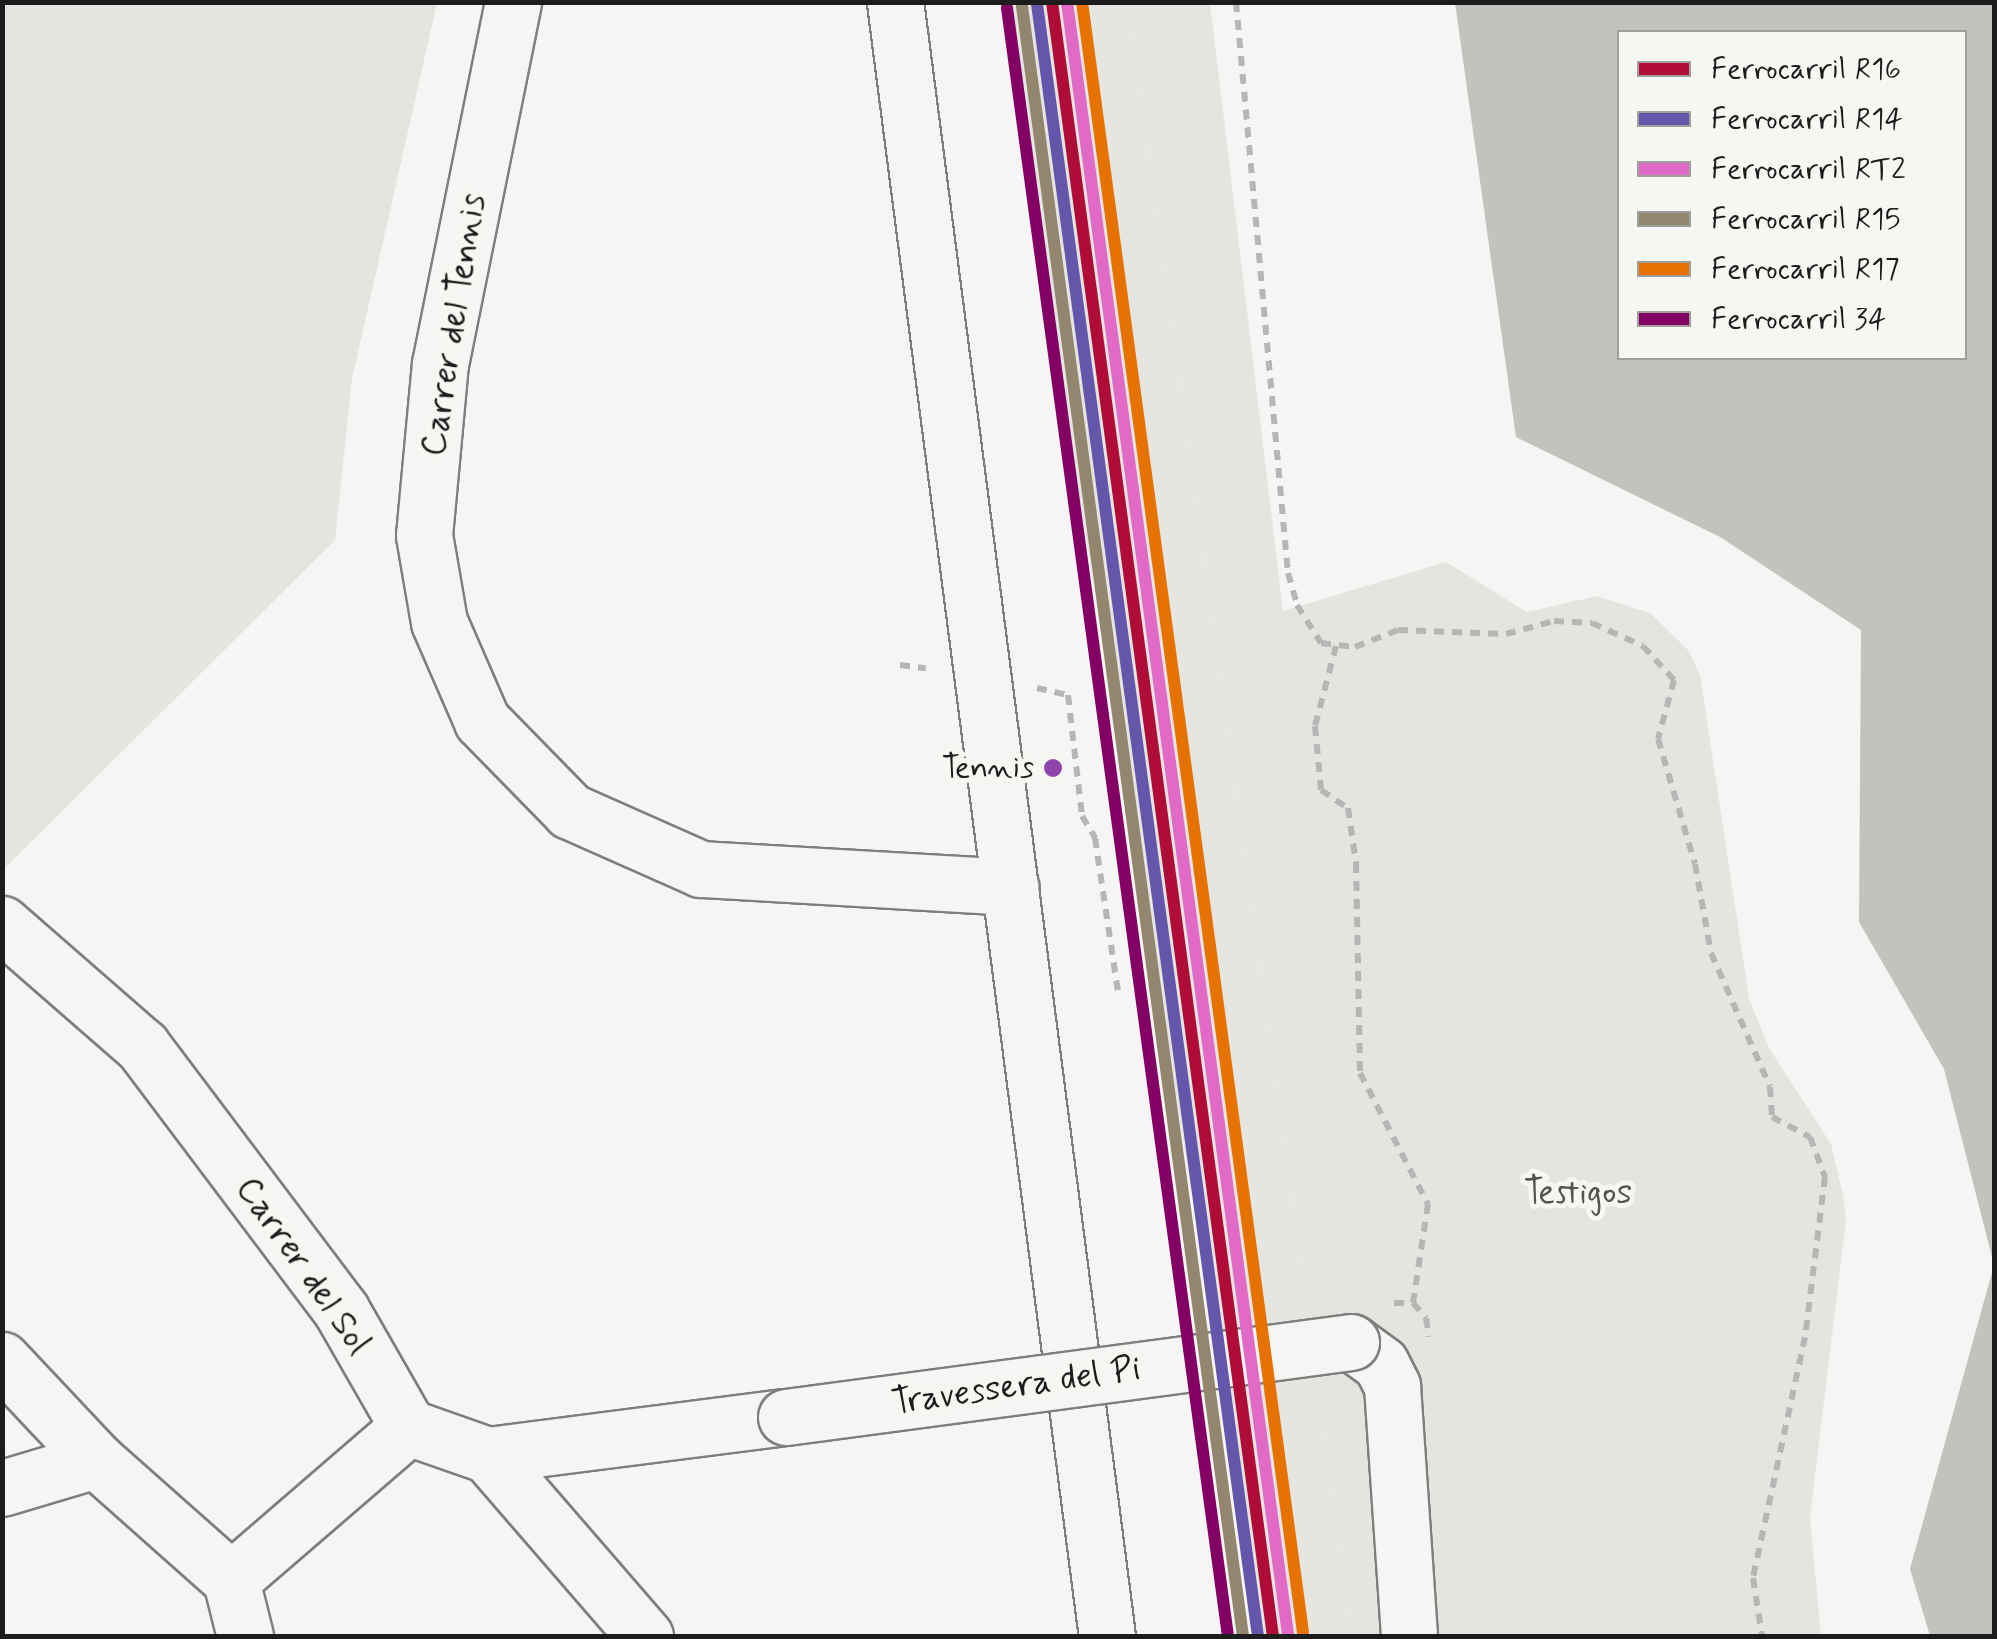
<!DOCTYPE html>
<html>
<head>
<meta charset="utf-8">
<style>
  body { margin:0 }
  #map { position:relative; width:1997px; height:1639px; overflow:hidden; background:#f5f5f3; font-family:Mynerve,sans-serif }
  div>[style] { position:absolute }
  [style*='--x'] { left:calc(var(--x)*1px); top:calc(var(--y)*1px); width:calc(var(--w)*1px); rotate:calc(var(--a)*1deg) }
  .built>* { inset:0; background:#e5e5e2 }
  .green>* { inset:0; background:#e4e4e1 }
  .water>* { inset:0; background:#c2c2bf }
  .path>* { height:6px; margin-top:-3px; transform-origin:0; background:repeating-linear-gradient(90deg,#b6b6b5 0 10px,transparent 0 18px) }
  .roads { filter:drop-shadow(2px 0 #7e7e7d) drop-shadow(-2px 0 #7e7e7d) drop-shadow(0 2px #7e7e7d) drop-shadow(0 -2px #7e7e7d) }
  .minor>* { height:55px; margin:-27.5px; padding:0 27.5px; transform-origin:27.5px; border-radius:27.5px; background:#f5f5f3 }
  .bridges { filter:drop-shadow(2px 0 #7e7e7d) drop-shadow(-2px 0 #7e7e7d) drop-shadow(0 2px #7e7e7d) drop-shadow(0 -2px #7e7e7d) }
  .minor-bridge>* { height:55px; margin:-27.5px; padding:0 27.5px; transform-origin:27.5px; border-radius:27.5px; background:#f5f5f3 }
  .rail-1>* { height:12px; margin:-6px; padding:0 6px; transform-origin:6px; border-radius:6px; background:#af0d38 }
  .rail-2>* { height:12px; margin:-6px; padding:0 6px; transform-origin:6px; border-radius:6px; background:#6556ac }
  .rail-3>* { height:12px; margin:-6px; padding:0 6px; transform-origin:6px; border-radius:6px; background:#e16ac7 }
  .rail-4>* { height:12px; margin:-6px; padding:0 6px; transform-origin:6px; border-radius:6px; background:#93866e }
  .rail-5>* { height:12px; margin:-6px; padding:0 6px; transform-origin:6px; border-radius:6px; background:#e77204 }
  .rail-6>* { height:12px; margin:-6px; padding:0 6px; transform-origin:6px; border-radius:6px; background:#830065 }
  .dots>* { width:28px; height:28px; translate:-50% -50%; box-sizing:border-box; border:5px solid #f6f6f2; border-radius:50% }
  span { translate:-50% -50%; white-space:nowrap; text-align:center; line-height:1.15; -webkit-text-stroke:10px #f6f6f2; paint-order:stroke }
  .bus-label { font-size:32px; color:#1c1c1c }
  .right { translate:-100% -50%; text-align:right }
  .street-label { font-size:35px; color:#1c1c1c }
  .park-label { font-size:35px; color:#545453 }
  .frame { position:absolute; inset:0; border:5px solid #1c1c1c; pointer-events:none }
  .legend { position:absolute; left:1617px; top:30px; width:350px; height:330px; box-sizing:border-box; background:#f6f6f2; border:2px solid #9f9f9c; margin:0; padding:12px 18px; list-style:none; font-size:30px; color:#1c1c1c }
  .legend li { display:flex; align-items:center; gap:20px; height:50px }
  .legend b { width:50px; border:2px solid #9f9f9c }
</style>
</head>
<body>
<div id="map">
  <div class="built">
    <i style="clip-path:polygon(1000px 3px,1131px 3px,1355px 1636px,1263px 1636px)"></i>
  </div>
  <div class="green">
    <i style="clip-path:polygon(3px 2px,437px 3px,352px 379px,335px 540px,3px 870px)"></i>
    <i style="clip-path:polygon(1131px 3px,1210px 3px,1283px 611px,1446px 562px,1527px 612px,1597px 596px,1650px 613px,1689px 651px,1700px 675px,1749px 998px,1769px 1048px,1831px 1144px,1843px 1195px,1846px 1220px,1810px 1517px,1821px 1636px,1355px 1636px)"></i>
  </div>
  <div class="water">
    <i style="clip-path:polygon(evenodd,1455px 3px,1994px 3px,1994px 1636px,1930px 1636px,1910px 1569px,1994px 1265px,1944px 1069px,1859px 922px,1861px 630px,1720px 537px,1516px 437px,1455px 3px,1620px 32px,1964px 32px,1964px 358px,1620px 358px,1620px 32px)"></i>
  </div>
  <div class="path">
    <i style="--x:1236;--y:2;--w:573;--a:84.8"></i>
    <i style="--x:1288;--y:573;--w:33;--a:74"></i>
    <i style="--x:1297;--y:605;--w:45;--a:57.7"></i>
    <i style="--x:1321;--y:643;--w:34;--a:7"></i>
    <i style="--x:1355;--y:647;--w:46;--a:-21.6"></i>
    <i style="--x:1398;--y:630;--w:108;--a:2.1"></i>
    <i style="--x:1506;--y:634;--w:50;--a:-15.2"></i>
    <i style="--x:1554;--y:621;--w:38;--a:3"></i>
    <i style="--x:1592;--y:623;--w:56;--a:24.3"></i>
    <i style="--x:1643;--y:646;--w:46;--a:47.6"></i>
    <i style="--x:1674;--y:680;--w:61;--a:105.2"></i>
    <i style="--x:1658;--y:739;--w:130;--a:73.5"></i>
    <i style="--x:1695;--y:864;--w:90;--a:79.8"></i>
    <i style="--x:1711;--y:953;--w:146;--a:66.2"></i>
    <i style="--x:1770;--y:1087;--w:30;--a:86"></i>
    <i style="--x:1772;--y:1117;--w:43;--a:27.8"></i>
    <i style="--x:1810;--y:1137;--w:43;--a:69.4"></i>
    <i style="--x:1825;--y:1177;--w:161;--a:97.1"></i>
    <i style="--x:1805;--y:1337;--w:247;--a:102.2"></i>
    <i style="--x:1753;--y:1578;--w:59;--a:81.2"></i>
    <i style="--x:1336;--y:646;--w:83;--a:104.7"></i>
    <i style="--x:1315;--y:726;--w:64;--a:84.6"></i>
    <i style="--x:1321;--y:790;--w:32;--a:34"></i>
    <i style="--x:1348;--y:808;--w:56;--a:81.7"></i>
    <i style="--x:1356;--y:863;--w:210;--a:88.9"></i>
    <i style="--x:1360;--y:1073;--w:148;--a:62.6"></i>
    <i style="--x:1428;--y:1204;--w:100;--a:98.6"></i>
    <i style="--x:900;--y:665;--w:26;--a:7"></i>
    <i style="--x:1037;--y:688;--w:32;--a:13"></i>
    <i style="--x:1068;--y:695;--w:122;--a:83.4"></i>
    <i style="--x:1082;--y:816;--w:26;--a:59"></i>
    <i style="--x:1095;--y:838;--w:155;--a:81.5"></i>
    <i style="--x:1394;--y:1303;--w:19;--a:0"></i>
    <i style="--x:1413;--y:1303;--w:20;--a:49"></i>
    <i style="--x:1426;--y:1318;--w:19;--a:81"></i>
  </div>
  <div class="roads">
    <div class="minor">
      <i style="--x:513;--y:2;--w:368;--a:101.4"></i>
      <i style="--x:440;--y:363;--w:173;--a:95.3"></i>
      <i style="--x:424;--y:535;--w:88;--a:80.2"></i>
      <i style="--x:439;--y:622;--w:108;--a:66.5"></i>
      <i style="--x:482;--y:721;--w:126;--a:45.6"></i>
      <i style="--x:570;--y:811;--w:143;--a:23.9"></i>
      <i style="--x:701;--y:869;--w:310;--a:3.3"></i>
      <i style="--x:895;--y:2;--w:1648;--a:82.61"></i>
      <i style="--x:2;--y:924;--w:186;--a:41.1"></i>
      <i style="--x:142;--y:1046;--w:331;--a:53"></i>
      <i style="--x:341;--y:1310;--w:135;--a:60.2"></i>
      <i style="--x:408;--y:1427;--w:85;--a:19.3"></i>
      <i style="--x:488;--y:1455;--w:240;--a:49.1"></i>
      <i style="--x:1351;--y:1342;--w:37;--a:36"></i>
      <i style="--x:1381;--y:1364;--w:25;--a:63"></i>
      <i style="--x:1392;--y:1386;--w:251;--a:86.1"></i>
      <i style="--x:2;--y:1360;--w:137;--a:46.8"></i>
      <i style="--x:96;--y:1460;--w:181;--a:41.6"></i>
      <i style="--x:488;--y:1455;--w:300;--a:-7.3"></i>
      <i style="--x:2;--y:1488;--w:98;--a:-16.6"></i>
      <i style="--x:231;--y:1580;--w:234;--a:-40.8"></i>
      <i style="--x:231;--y:1580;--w:58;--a:76"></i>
    </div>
  </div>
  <div class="bridges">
    <div class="minor-bridge">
      <i style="--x:786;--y:1417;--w:570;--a:-7.56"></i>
    </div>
  </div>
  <div class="rail-1">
    <i style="--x:1052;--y:2;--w:1649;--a:82.3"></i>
  </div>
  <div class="rail-2">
    <i style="--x:1037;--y:4;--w:1647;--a:82.29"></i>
  </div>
  <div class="rail-3">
    <i style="--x:1067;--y:2;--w:1647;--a:82.29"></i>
  </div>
  <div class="rail-4">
    <i style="--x:1022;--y:6;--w:1645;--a:82.28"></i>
  </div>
  <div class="rail-5">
    <i style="--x:1082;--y:2;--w:1645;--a:82.28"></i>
  </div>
  <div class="rail-6">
    <i style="--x:1007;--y:8;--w:1643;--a:82.27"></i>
  </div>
  <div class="dots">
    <i style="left:1053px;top:768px;background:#8e44ad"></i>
  </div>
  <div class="bus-label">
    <span class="right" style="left:1034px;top:768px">Tennis</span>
  </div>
  <div class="street-label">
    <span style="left:454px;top:325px;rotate:-81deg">Carrer del Tennis</span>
    <span style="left:303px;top:1266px;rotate:55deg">Carrer del Sol</span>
    <span style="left:1016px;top:1386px;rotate:-8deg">Travessera del Pi</span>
  </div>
  <div class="park-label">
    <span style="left:1578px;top:1193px">Testigos</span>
  </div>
  <div class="frame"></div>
  <ul class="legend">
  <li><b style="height:12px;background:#af0d38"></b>Ferrocarril R16</li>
  <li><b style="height:12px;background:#6556ac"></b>Ferrocarril R14</li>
  <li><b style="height:12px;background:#e16ac7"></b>Ferrocarril RT2</li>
  <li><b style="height:12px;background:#93866e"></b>Ferrocarril R15</li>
  <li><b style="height:12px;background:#e77204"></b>Ferrocarril R17</li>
  <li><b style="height:12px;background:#830065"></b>Ferrocarril 34</li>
  </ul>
</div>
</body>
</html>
